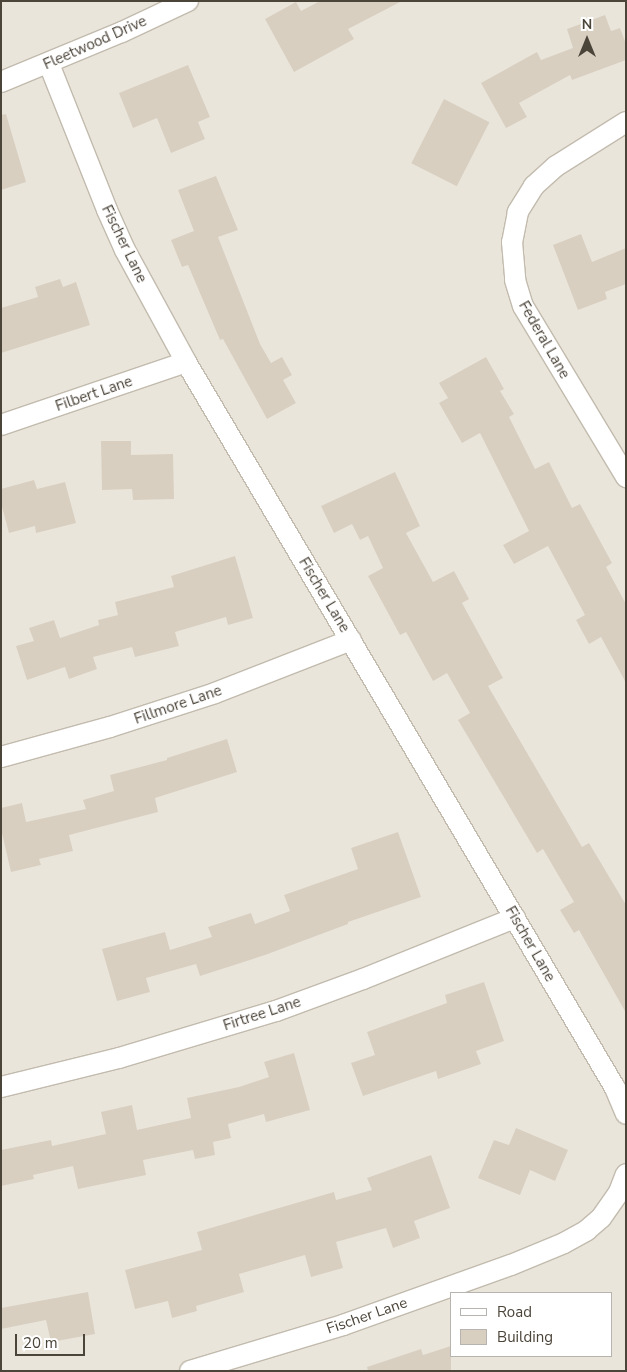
<!DOCTYPE html>
<html>
<head>
<meta charset="utf-8">
<style>
  body { margin:0 }
  #map { position:relative; width:627px; height:1372px; overflow:hidden; background:#f6f3ec; font-family:"Nunito Sans",sans-serif }
  div>[style] { position:absolute }
  [style*='--x'] { left:calc(var(--x)*1px); top:calc(var(--y)*1px); width:calc(var(--w)*1px); rotate:calc(var(--a)*1deg) }
  .residential>* { inset:0; background:#eae5da }
  .building>* { inset:0; background:#d8cfc1; transform-origin:0 0 }
  .roads { filter:drop-shadow(1px 0 #c2bbae) drop-shadow(-1px 0 #c2bbae) drop-shadow(0 1px #c2bbae) drop-shadow(0 -1px #c2bbae) }
  .street>* { height:20px; margin:-10px; padding:0 10px; transform-origin:10px; border-radius:10px; background:#fff }
  span { translate:-50% -50%; white-space:nowrap; text-align:center; line-height:1.15; -webkit-text-stroke:4px #fff; paint-order:stroke }
  .street-label { font-size:15px; color:#4b4439 }
  .frame { position:absolute; inset:0; border:2px solid #4b4439; pointer-events:none }
  .legend { position:absolute; left:450px; top:1292px; width:162px; height:65px; box-sizing:border-box; background:#fff; border:1px solid #b7b4b0; margin:0; padding:6px 9px; list-style:none; font-size:15px; color:#4b4439 }
  .legend li { display:flex; align-items:center; gap:10px; height:25px }
  .legend b { width:25px; border:1px solid #b7b4b0 }
  .north { position:absolute; left:562px; top:15px; width:50px; height:50px; -webkit-text-stroke:4px #fff; paint-order:stroke; rotate:0deg; font-size:14px; font-weight:700; line-height:20px; text-align:center; color:#4b4439 }
  .north::after { content:''; display:block; margin:auto; width:18px; height:22px; background:#4b4439; clip-path:polygon(50% 0,100% 100%,50% 72%,0 100%) }
  .scale { position:absolute; left:15px; top:1334px; width:70px; height:22px; box-sizing:border-box; border:2px solid #4b4439; border-top:0; padding-left:6px; font-size:15px; line-height:18px; white-space:nowrap; color:#4b4439; -webkit-text-stroke:4px #fff; paint-order:stroke }
</style>
</head>
<body>
<div id="map">
  <div class="residential">
    <i style="clip-path:polygon(evenodd,1px 1px,626px 1px,626px 1371px,1px 1371px,1px 1px,451px 1293px,611px 1293px,611px 1356px,451px 1356px,451px 1293px)"></i>
  </div>
  <div class="building">
    <i style="clip-path:polygon(320px 1px,402px 1px,348px 29px,354px 39px,294px 72px,265px 19px,296px 2px,301px 11px)"></i>
    <i style="clip-path:polygon(605px 15px,611px 31px,620px 28px,626px 44px,626px 60px,572px 80px,570px 75px,519px 103px,527px 117px,506px 128px,481px 83px,537px 52px,541px 60px,573px 48px,567px 29px)"></i>
    <i style="clip-path:polygon(188px 65px,210px 117px,198px 122px,205px 139px,171px 153px,157px 118px,133px 128px,119px 93px)"></i>
    <i style="left:444px;top:99px;width:51px;height:72px;rotate:27deg"></i>
    <i style="clip-path:polygon(6px 114px,26px 182px,1px 190px,1px 115px)"></i>
    <i style="clip-path:polygon(216px 176px,238px 230px,218px 237px,260px 344px,271px 363px,282px 357px,292px 375px,283px 380px,296px 403px,267px 419px,223px 339px,220px 340px,188px 265px,182px 267px,171px 240px,194px 231px,178px 190px)"></i>
    <i style="clip-path:polygon(581px 234px,592px 262px,626px 248px,626px 284px,605px 292px,607px 299px,578px 310px,553px 245px)"></i>
    <i style="clip-path:polygon(60px 279px,63px 287px,76px 282px,90px 325px,1px 353px,1px 308px,38px 297px,35px 287px)"></i>
    <i style="clip-path:polygon(486px 357px,504px 389px,500px 391px,514px 414px,509px 417px,535px 469px,549px 462px,572px 508px,580px 504px,612px 563px,606px 567px,626px 604px,626px 683px,601px 637px,589px 644px,576px 620px,585px 615px,548px 546px,514px 564px,503px 545px,529px 531px,480px 433px,462px 443px,439px 403px,448px 398px,439px 383px)"></i>
    <i style="clip-path:polygon(101px 441px,131px 441px,131px 455px,173px 454px,174px 499px,133px 500px,132px 489px,102px 490px)"></i>
    <i style="clip-path:polygon(395px 472px,420px 526px,406px 533px,433px 582px,454px 571px,469px 599px,462px 603px,503px 678px,488px 686px,582px 847px,589px 843px,626px 905px,626px 1013px,579px 930px,574px 933px,560px 910px,574px 902px,543px 849px,537px 853px,458px 720px,470px 713px,447px 673px,433px 681px,406px 632px,400px 635px,368px 576px,383px 568px,368px 536px,360px 540px,352px 524px,334px 533px,321px 506px)"></i>
    <i style="clip-path:polygon(34px 480px,37px 489px,65px 482px,76px 523px,36px 533px,35px 526px,9px 533px,1px 503px,1px 489px)"></i>
    <i style="clip-path:polygon(235px 556px,253px 618px,228px 625px,226px 617px,175px 632px,179px 646px,135px 657px,132px 647px,93px 657px,97px 669px,69px 679px,65px 667px,27px 680px,16px 646px,34px 641px,29px 628px,54px 620px,60px 638px,99px 625px,98px 620px,118px 615px,115px 602px,174px 587px,171px 576px)"></i>
    <i style="clip-path:polygon(227px 739px,237px 772px,155px 798px,158px 812px,69px 835px,73px 851px,39px 859px,41px 865px,11px 872px,1px 829px,1px 808px,22px 803px,26px 822px,86px 809px,83px 800px,114px 791px,110px 775px,167px 760px,167px 758px)"></i>
    <i style="clip-path:polygon(398px 832px,421px 897px,348px 922px,348px 924px,265px 955px,200px 976px,196px 964px,146px 978px,150px 992px,117px 1001px,102px 949px,165px 932px,170px 950px,212px 937px,208px 927px,251px 913px,255px 924px,290px 911px,284px 895px,358px 869px,351px 848px)"></i>
    <i style="clip-path:polygon(484px 982px,504px 1041px,476px 1051px,481px 1064px,438px 1079px,436px 1071px,363px 1096px,351px 1063px,375px 1055px,367px 1032px,447px 1003px,445px 995px)"></i>
    <i style="clip-path:polygon(294px 1053px,310px 1110px,266px 1122px,264px 1114px,228px 1124px,231px 1138px,213px 1142px,215px 1155px,195px 1159px,193px 1150px,143px 1160px,146px 1175px,78px 1189px,73px 1166px,33px 1175px,34px 1179px,1px 1186px,1px 1150px,51px 1140px,52px 1146px,106px 1134px,101px 1112px,132px 1105px,137px 1130px,191px 1118px,187px 1098px,239px 1087px,269px 1077px,264px 1062px)"></i>
    <i style="clip-path:polygon(516px 1128px,568px 1150px,555px 1181px,530px 1170px,520px 1195px,478px 1178px,494px 1140px,509px 1145px)"></i>
    <i style="clip-path:polygon(431px 1155px,450px 1208px,414px 1221px,420px 1238px,393px 1248px,386px 1228px,336px 1242px,343px 1268px,311px 1277px,305px 1255px,239px 1274px,244px 1292px,196px 1306px,197px 1311px,172px 1318px,168px 1301px,135px 1309px,125px 1270px,202px 1250px,197px 1232px,334px 1192px,336px 1200px,372px 1190px,367px 1178px)"></i>
    <i style="clip-path:polygon(88px 1292px,95px 1334px,51px 1342px,46px 1320px,1px 1329px,1px 1308px)"></i>
    <i style="clip-path:polygon(451px 1346px,451px 1371px,368px 1371px,367px 1367px,421px 1349px,423px 1355px)"></i>
  </div>
  <div class="roads">
    <div class="street">
      <i style="--x:49;--y:64;--w:157;--a:68.3"></i>
      <i style="--x:107;--y:210;--w:44;--a:65.8"></i>
      <i style="--x:125;--y:250;--w:128;--a:61.4"></i>
      <i style="--x:186;--y:362;--w:843;--a:59.42"></i>
      <i style="--x:615;--y:1088;--w:28;--a:67"></i>
      <i style="--x:1;--y:82;--w:131;--a:-22.5"></i>
      <i style="--x:122;--y:32;--w:73;--a:-25.2"></i>
      <i style="--x:626;--y:122;--w:83;--a:147.8"></i>
      <i style="--x:556;--y:166;--w:30;--a:138"></i>
      <i style="--x:534;--y:186;--w:31;--a:122"></i>
      <i style="--x:518;--y:212;--w:31;--a:101"></i>
      <i style="--x:512;--y:242;--w:38;--a:85"></i>
      <i style="--x:515;--y:280;--w:27;--a:73"></i>
      <i style="--x:523;--y:306;--w:200;--a:58.9"></i>
      <i style="--x:1;--y:425;--w:195;--a:-18.8"></i>
      <i style="--x:1;--y:757;--w:113;--a:-15.4"></i>
      <i style="--x:110;--y:727;--w:110;--a:-17.9"></i>
      <i style="--x:215;--y:693;--w:146;--a:-21.3"></i>
      <i style="--x:1;--y:1087;--w:122;--a:-13.8"></i>
      <i style="--x:119;--y:1058;--w:164;--a:-16.7"></i>
      <i style="--x:276;--y:1011;--w:93;--a:-20.2"></i>
      <i style="--x:363;--y:979;--w:164;--a:-21.9"></i>
      <i style="--x:190;--y:1371;--w:160;--a:-16.7"></i>
      <i style="--x:343;--y:1325;--w:178;--a:-19.7"></i>
      <i style="--x:511;--y:1265;--w:57;--a:-22.5"></i>
      <i style="--x:564;--y:1243;--w:26;--a:-29"></i>
      <i style="--x:587;--y:1230;--w:18;--a:-41"></i>
      <i style="--x:601;--y:1218;--w:32;--a:-55"></i>
      <i style="--x:619;--y:1192;--w:19;--a:-69"></i>
    </div>
  </div>
  <div class="street-label">
    <span style="left:95px;top:43px;rotate:-24deg">Fleetwood Drive</span>
    <span style="left:124px;top:244px;rotate:64deg">Fischer Lane</span>
    <span style="left:544px;top:340px;rotate:60deg">Federal Lane</span>
    <span style="left:94px;top:394px;rotate:-19deg">Filbert Lane</span>
    <span style="left:324px;top:595px;rotate:59deg">Fischer Lane</span>
    <span style="left:178px;top:705px;rotate:-19deg">Fillmore Lane</span>
    <span style="left:530px;top:944px;rotate:60deg">Fischer Lane</span>
    <span style="left:262px;top:1014px;rotate:-18deg">Firtree Lane</span>
    <span style="left:367px;top:1316px;rotate:-19deg">Fischer Lane</span>
  </div>
  <div class="frame"></div>
  <ul class="legend">
  <li><b style="height:6px;background:#fff"></b>Road</li>
  <li><b style="height:14px;background:#d8cfc1"></b>Building</li>
  </ul>
  <div class="north">N</div>
  <div class="scale">20 m</div>
</div>
</body>
</html>
